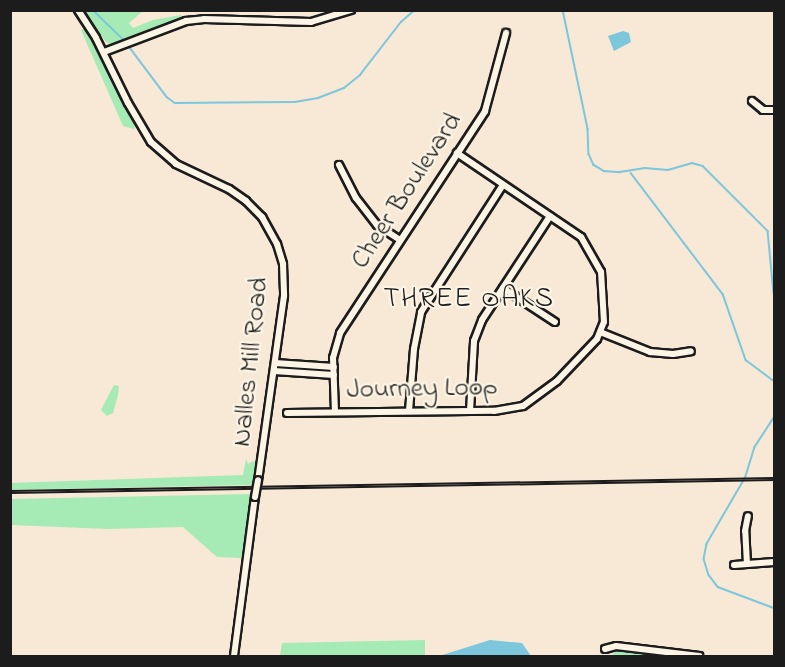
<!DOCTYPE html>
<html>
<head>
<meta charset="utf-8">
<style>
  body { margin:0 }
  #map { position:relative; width:785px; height:667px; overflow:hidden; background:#f8e8d6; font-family:"Indie Flower",sans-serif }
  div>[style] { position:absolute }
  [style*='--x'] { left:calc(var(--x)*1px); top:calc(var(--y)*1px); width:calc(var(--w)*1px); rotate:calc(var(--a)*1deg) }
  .green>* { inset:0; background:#a6eab5 }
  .water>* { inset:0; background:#7cc7db }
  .stream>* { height:1.5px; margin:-0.75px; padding:0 0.75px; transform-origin:0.75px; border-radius:0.75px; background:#7cc7db }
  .roads { filter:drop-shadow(2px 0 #1c1c1c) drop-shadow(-2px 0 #1c1c1c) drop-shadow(0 2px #1c1c1c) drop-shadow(0 -2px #1c1c1c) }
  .minor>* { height:6px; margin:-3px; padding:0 3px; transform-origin:3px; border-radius:3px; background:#fcf5e5 }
  .rail>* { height:4px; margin-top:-2px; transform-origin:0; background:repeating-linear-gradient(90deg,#fcf5e5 0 4.5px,#1c1c1c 0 9px); box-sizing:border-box; border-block:2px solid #1c1c1c }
  .bridges { filter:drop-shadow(2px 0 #1c1c1c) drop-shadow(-2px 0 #1c1c1c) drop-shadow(0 2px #1c1c1c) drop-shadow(0 -2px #1c1c1c) }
  .minor-bridge>* { height:6px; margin:-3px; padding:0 3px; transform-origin:3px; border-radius:3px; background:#fcf5e5 }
  span { translate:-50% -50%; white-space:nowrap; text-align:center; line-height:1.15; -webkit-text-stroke:4.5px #fcf5e5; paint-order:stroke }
  .street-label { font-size:27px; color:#1c1c1c }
  .neighbourhood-label { font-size:28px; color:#1c1c1c; letter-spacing:1.5px }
  .frame { position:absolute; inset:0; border:12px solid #1c1c1c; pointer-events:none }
</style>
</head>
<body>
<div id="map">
  <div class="green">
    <i style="clip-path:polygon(84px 11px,143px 11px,129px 23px,133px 28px,153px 20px,181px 15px,181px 20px,113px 45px,106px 42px)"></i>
    <i style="clip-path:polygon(83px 29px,88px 32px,126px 106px,135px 126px,134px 129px,123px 126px,81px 30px)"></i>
    <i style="clip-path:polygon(114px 385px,119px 386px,118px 395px,113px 413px,107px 416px,101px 410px)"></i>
    <i style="clip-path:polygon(246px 459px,248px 464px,253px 461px,258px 464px,254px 485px,11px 490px,10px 483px,243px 475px)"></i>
    <i style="clip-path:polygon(252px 494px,243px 558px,217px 557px,183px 527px,108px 529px,11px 525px,11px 499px)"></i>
    <i style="clip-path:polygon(425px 640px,425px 656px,280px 656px,282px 643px)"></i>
    <i style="clip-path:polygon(619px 649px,673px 654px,673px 656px,611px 656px)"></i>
  </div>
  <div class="water">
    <i style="clip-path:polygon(623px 31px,629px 33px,631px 42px,614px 51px,608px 36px)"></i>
    <i style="clip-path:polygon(490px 640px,522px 643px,531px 656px,439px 656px)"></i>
  </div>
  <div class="stream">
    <i style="--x:93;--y:10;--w:45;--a:44.1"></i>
    <i style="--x:563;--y:10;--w:122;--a:78.1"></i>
    <i style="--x:588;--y:129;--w:25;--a:88"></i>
    <i style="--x:589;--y:154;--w:12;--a:66"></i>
    <i style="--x:594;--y:165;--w:12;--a:31"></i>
    <i style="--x:604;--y:171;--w:16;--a:4"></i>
    <i style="--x:620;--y:172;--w:25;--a:-9"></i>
    <i style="--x:645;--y:168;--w:23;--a:5"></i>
    <i style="--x:668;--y:170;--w:25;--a:-16"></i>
    <i style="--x:692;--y:163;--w:11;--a:15"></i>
    <i style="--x:703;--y:166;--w:92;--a:45"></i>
    <i style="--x:768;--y:231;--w:62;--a:84.5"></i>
    <i style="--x:128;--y:45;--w:65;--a:53.1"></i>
    <i style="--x:167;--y:97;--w:10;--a:37"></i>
    <i style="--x:175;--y:103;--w:120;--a:-0.5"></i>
    <i style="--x:295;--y:102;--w:23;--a:-10"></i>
    <i style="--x:318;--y:98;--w:28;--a:-21"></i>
    <i style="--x:344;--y:88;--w:21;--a:-39"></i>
    <i style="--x:360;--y:75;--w:67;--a:-52.3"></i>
    <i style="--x:401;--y:22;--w:18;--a:-41"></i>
    <i style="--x:631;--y:173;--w:152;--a:52.8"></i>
    <i style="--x:723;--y:294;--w:70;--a:70.8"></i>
    <i style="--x:746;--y:360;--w:35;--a:37"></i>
    <i style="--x:774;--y:418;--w:35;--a:123"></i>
    <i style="--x:755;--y:447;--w:31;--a:107"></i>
    <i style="--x:746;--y:477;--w:78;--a:120.2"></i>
    <i style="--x:707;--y:544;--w:15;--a:101"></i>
    <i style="--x:704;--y:559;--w:17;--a:73"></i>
    <i style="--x:709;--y:575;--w:15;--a:53"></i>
    <i style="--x:718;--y:587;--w:60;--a:20.6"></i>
  </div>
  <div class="roads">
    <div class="minor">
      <i style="--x:78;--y:10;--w:33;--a:57"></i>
      <i style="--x:96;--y:38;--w:72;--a:63.8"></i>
      <i style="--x:128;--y:103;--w:45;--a:59.5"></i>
      <i style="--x:151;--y:142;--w:33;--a:41"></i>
      <i style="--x:176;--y:164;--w:59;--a:25.3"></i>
      <i style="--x:229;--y:189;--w:21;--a:35"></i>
      <i style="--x:246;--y:201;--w:23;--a:45"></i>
      <i style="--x:262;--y:217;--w:31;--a:61"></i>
      <i style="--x:277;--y:244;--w:21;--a:73"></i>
      <i style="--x:283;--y:264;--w:32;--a:88"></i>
      <i style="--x:284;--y:296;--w:186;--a:98"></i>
      <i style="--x:104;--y:52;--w:88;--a:-20.7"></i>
      <i style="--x:186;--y:21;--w:18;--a:-6"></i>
      <i style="--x:204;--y:19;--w:107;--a:1.6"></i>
      <i style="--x:311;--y:22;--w:42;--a:-16.7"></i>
      <i style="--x:752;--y:101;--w:14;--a:39"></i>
      <i style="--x:763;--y:110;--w:11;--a:0"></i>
      <i style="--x:339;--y:165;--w:37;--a:63"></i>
      <i style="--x:356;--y:198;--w:34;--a:52"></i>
      <i style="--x:377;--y:225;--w:27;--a:33"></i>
      <i style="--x:503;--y:288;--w:62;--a:33.2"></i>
      <i style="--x:600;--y:332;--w:54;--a:21.8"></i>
      <i style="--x:650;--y:352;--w:23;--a:5"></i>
      <i style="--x:673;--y:354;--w:18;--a:-9"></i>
      <i style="--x:275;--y:363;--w:59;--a:3.9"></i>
      <i style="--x:274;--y:371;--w:60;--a:3.8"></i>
      <i style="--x:409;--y:411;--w:62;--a:-85.4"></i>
      <i style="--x:414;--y:349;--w:38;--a:-79"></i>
      <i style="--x:421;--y:312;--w:151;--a:-57.2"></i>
      <i style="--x:470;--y:411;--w:70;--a:-86.7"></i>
      <i style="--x:474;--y:341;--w:22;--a:-69"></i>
      <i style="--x:482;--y:320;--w:124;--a:-56.8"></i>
      <i style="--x:335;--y:412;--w:54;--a:-92.1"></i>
      <i style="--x:333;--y:358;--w:26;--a:-74"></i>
      <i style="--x:340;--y:333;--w:265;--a:-56.8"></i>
      <i style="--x:485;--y:111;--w:81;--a:-74.9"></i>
      <i style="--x:287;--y:413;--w:207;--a:-0.6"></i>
      <i style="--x:494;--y:411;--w:29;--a:-10"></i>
      <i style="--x:523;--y:406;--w:42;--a:-36.3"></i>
      <i style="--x:557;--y:381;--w:58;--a:-46.4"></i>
      <i style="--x:597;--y:339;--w:18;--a:-68"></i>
      <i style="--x:604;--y:322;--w:50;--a:-93.4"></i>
      <i style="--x:601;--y:272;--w:40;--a:-119.7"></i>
      <i style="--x:581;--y:237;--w:150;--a:-145.9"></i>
      <i style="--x:747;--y:564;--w:33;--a:-93"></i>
      <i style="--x:745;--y:531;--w:15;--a:-79"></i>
      <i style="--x:734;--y:565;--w:40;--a:-4.3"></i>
      <i style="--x:605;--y:649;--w:11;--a:-15"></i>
      <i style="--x:616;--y:646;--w:84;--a:6.9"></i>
      <i style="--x:234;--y:656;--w:160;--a:-82.5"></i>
    </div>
  </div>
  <div class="rail">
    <i style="--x:10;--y:492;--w:764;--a:-0.97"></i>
  </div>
  <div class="bridges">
    <div class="minor-bridge">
      <i style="--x:255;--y:497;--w:17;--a:-80"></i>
    </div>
  </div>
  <div class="street-label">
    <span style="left:407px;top:191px;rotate:-57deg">Cheer Boulevard</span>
    <span style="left:251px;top:362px;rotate:-84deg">Nalles Mill Road</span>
    <span style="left:422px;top:389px;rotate:-1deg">Journey Loop</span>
  </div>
  <div class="neighbourhood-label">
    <span style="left:469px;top:300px">THREE OAKS</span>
  </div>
  <div class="frame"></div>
</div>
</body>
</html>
